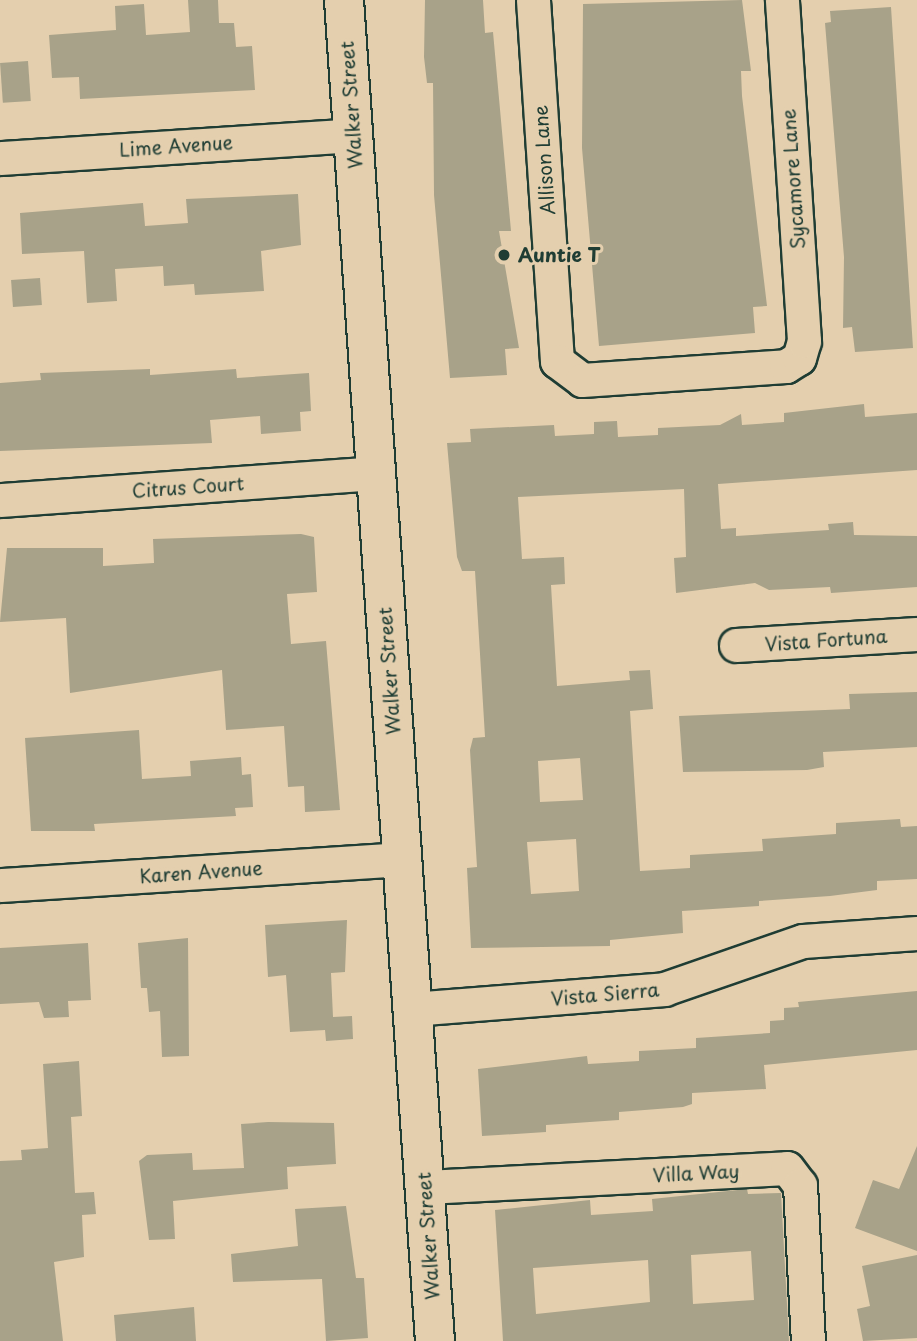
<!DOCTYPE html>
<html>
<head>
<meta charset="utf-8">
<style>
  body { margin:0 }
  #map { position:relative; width:917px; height:1341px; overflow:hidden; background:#e4cfae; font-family:"Playpen Sans",sans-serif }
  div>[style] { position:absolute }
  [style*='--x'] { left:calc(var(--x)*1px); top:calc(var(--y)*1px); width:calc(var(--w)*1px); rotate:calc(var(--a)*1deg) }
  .building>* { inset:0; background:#a8a289; transform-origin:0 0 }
  .roads { filter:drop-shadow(2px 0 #1f3d34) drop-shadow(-2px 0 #1f3d34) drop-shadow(0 2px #1f3d34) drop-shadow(0 -2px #1f3d34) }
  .minor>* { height:33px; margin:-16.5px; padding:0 16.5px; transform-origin:16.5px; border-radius:16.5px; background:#e4cfae }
  .major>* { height:38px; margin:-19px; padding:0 19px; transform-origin:19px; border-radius:19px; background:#e4cfae }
  .dots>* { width:19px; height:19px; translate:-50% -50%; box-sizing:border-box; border:4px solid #e4cfae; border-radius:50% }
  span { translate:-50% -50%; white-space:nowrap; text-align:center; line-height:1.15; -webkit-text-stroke:6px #e4cfae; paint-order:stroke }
  .street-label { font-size:19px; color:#1f3d34 }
  .poi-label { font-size:19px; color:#1f3d34; font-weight:700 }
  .left { translate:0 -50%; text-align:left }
</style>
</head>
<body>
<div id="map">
  <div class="building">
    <i style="clip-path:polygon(188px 0,218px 0,219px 23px,234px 23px,236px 47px,252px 46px,255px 90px,80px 99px,79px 77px,52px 78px,49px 35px,116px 30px,115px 6px,144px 4px,146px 35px,190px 32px)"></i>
    <i style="clip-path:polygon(425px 0,483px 0,485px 33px,493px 32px,511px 231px,499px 231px,519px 348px,505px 349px,507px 375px,450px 378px,434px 195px,433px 83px,427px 83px,424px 57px)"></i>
    <i style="clip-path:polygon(742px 0,751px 71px,741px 71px,742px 96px,767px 306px,753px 307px,755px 333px,599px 346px,582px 148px,583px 4px)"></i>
    <i style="clip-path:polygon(891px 7px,913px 348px,855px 352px,852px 327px,843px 328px,844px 257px,825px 23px,831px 22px,830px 11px)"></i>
    <i style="left:28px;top:61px;width:40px;height:28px;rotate:86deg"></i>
    <i style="clip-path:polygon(298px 194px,301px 245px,261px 251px,264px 291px,195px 295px,194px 284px,164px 286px,163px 266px,115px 269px,117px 301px,87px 303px,84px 251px,22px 254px,20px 213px,143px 203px,145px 226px,188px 223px,186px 199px)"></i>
    <i style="left:40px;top:278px;width:27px;height:29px;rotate:86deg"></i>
    <i style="clip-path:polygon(150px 369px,150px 375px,236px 369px,237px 378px,309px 373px,311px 411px,300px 412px,301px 431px,261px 434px,260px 416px,210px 420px,212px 443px,0 451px,0 383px,41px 380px,40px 373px)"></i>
    <i style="clip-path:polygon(evenodd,864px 404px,865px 417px,917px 413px,917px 470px,718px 484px,721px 529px,736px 528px,736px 536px,829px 530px,828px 524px,853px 522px,854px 535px,917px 536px,917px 587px,831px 593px,830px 587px,769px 590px,755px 583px,676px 593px,674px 558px,686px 557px,684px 489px,518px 497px,522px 559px,564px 557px,565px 584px,551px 585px,557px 686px,630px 680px,629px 671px,650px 670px,653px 709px,630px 711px,640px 871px,690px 868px,690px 855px,763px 851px,762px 839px,836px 834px,836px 823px,900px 819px,901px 827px,917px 826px,917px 879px,877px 881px,877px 890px,830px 896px,759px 901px,759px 906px,682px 911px,683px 933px,610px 940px,610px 946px,471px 948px,467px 868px,477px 867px,470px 750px,473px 738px,485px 737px,475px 571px,462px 571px,457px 557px,447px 443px,471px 442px,470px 429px,554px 425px,555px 436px,594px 434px,594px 422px,617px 421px,618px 437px,658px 435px,658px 428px,720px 425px,741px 414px,742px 425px,784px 422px,784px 413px,864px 404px,580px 758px,583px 800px,540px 802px,538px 761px,580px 758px,864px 404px,576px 839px,579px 891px,531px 894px,527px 842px,576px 839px)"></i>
    <i style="clip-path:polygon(301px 534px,314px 537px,317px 592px,287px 594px,291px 644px,326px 641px,340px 810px,305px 812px,304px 786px,288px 787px,284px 726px,226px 730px,222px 670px,70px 693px,66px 618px,0 622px,7px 548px,103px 548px,103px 566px,154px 563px,153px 539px)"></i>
    <i style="clip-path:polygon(917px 692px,917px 747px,823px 752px,824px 767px,807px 770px,683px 772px,679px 716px,850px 709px,849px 694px)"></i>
    <i style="clip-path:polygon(139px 730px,142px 779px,191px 776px,190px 761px,241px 757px,242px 775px,251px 774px,253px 807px,235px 808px,236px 816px,94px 824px,95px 831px,31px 831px,25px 738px)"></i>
    <i style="clip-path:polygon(347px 920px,345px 972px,331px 973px,333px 1017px,352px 1016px,353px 1039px,326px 1041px,325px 1030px,290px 1032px,286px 975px,268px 977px,265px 925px)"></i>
    <i style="clip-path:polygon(188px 938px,189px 1056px,162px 1057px,160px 1011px,149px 1012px,147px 988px,141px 988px,138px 943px)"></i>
    <i style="clip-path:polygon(88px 943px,91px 1000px,68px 1001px,69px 1017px,44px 1018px,39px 1002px,0 1004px,0 948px)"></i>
    <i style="clip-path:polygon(917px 991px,917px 1050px,764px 1065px,766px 1089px,692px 1093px,692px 1104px,683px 1107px,619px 1112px,619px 1120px,546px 1125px,546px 1132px,482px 1136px,478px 1069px,587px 1056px,588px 1064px,639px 1061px,639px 1051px,696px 1048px,696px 1038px,770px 1033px,770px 1021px,784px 1020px,784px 1008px,799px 1007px,798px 1002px)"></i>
    <i style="clip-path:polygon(79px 1061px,82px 1116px,71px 1117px,75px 1193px,94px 1192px,96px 1214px,82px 1215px,84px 1257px,54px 1262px,63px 1341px,0 1341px,0 1161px,22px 1160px,21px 1150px,48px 1148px,43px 1064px)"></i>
    <i style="clip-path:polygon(268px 1122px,334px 1123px,336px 1164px,287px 1167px,288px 1189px,173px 1201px,175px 1239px,149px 1240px,139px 1161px,147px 1155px,192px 1153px,193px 1170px,244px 1168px,241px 1124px)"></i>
    <i style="clip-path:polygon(917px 1146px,917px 1251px,855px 1228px,873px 1180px,899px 1189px)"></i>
    <i style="clip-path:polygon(evenodd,747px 1189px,748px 1194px,781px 1193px,789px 1341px,503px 1341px,495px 1210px,590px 1200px,591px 1215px,653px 1211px,652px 1199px,747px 1189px,751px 1251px,754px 1300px,693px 1304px,691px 1255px,751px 1251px,747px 1189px,648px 1260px,650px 1302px,536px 1314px,533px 1268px,648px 1260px)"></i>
    <i style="clip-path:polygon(346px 1206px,356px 1278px,364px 1278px,368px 1338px,326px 1341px,322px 1279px,233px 1282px,231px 1254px,298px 1246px,295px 1209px)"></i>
    <i style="clip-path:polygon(917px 1255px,917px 1338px,863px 1341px,857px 1309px,870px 1306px,862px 1266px)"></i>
    <i style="clip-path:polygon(194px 1307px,196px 1341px,116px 1341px,114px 1315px)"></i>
  </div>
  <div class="roads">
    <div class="minor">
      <i style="--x:533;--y:0;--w:362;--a:86.2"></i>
      <i style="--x:557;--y:361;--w:31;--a:37"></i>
      <i style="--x:582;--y:380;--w:204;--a:-3.9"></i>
      <i style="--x:786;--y:366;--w:15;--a:-32"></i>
      <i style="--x:799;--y:358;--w:18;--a:-74"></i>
      <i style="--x:804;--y:341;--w:342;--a:-93.7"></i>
      <i style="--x:0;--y:158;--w:354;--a:-3.7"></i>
      <i style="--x:0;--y:500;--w:377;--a:-4.1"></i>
      <i style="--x:736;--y:645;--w:181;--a:-3.5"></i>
      <i style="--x:0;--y:885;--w:403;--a:-3.7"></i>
      <i style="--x:412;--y:1009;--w:253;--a:-4.5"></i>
      <i style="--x:664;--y:989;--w:147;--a:-19.1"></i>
      <i style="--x:803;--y:941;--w:114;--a:-4"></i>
      <i style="--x:426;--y:1187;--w:361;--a:-3"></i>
      <i style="--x:787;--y:1168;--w:21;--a:53"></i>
      <i style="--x:800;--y:1185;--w:156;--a:87.1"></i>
    </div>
    <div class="major">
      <i style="--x:344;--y:0;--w:1344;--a:86.12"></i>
    </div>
  </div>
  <div class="dots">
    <i style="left:504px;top:255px;background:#1f3d34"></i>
  </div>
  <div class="street-label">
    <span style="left:351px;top:105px;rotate:-94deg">Walker Street</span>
    <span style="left:176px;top:146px;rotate:-4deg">Lime Avenue</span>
    <span style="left:544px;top:160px;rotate:-94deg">Allison Lane</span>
    <span style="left:793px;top:179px;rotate:-94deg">Sycamore Lane</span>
    <span style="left:188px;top:487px;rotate:-4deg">Citrus Court</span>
    <span style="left:826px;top:640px;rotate:-4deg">Vista Fortuna</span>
    <span style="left:389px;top:671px;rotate:-94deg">Walker Street</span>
    <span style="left:201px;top:872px;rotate:-4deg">Karen Avenue</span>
    <span style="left:605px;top:994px;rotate:-5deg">Vista Sierra</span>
    <span style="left:696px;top:1173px;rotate:-3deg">Villa Way</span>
    <span style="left:428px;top:1236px;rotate:-94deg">Walker Street</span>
  </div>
  <div class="poi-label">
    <span class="left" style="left:518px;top:255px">Auntie T</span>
  </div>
</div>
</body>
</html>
